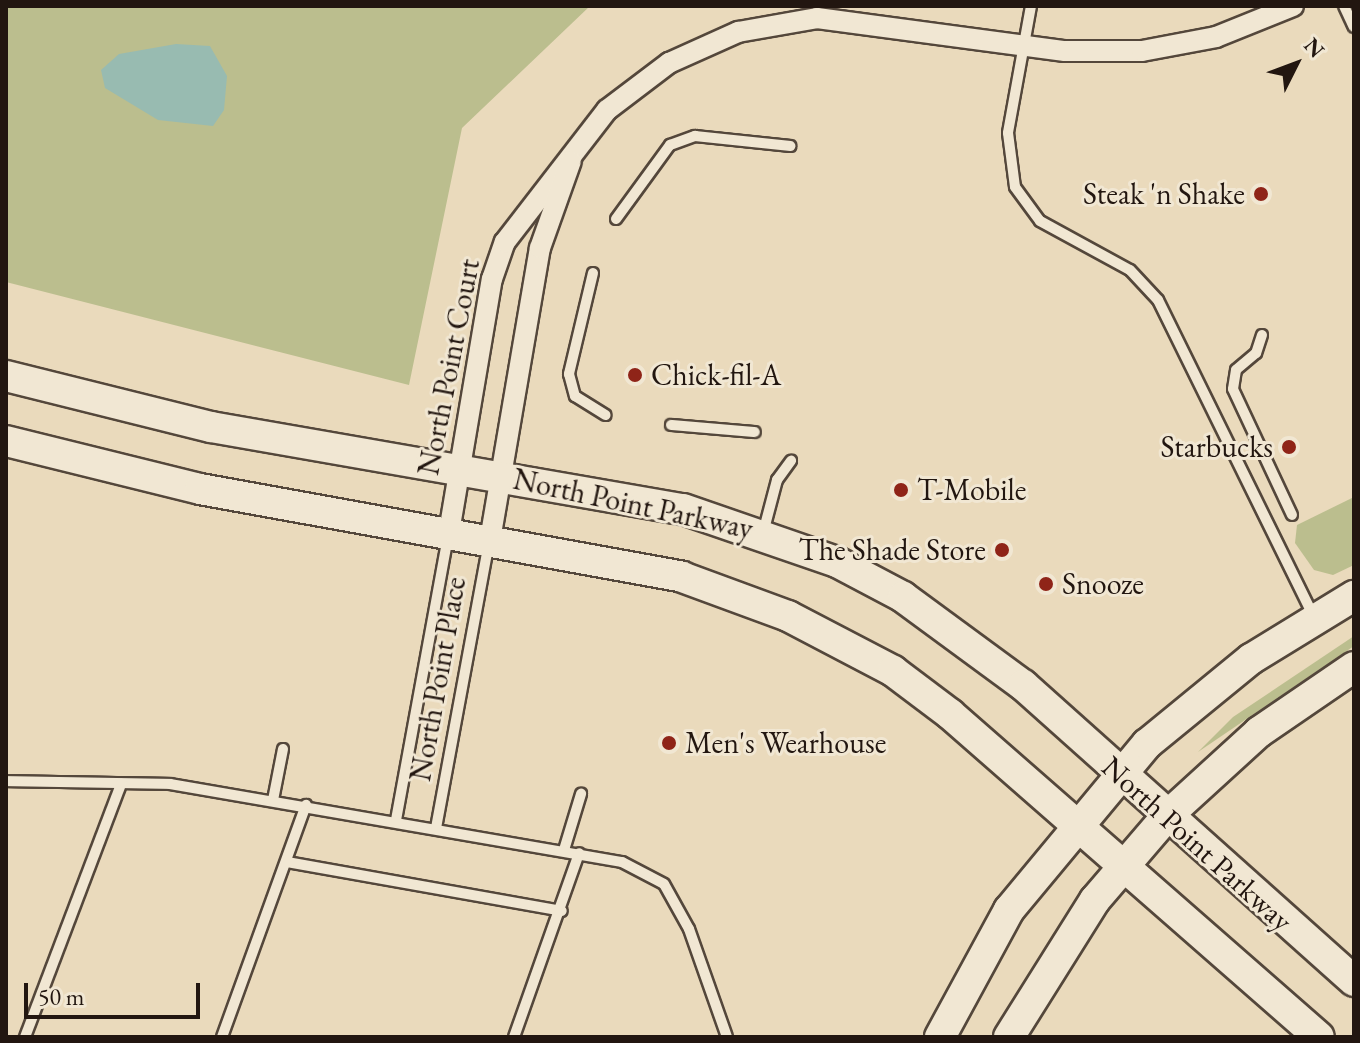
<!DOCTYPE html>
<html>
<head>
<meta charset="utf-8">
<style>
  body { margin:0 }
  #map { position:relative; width:1360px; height:1043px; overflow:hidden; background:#eadabc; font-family:"EB Garamond",serif }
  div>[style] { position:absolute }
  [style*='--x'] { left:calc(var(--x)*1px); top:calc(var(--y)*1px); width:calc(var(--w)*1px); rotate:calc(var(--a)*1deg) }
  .green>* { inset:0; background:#bbbe8e }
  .water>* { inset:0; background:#98bbb1 }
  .roads { filter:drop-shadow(2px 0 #54473b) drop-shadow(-2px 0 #54473b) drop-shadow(0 2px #54473b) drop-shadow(0 -2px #54473b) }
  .lane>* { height:10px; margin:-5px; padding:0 5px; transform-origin:5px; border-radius:5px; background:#f1e7d3 }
  .street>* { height:20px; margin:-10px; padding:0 10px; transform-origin:10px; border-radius:10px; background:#f1e7d3 }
  .secondary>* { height:30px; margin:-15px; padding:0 15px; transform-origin:15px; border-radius:15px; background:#f1e7d3 }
  .dots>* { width:22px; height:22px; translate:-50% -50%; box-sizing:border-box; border:4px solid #f1e7d3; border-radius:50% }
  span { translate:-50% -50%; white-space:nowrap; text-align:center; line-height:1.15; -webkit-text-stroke:6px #f1e7d3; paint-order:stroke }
  .poi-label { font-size:30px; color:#221610 }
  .right { translate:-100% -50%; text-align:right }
  .left { translate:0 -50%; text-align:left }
  .street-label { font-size:30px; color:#221610 }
  .frame { position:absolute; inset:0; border:8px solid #221610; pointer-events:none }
  .north { position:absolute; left:1256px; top:24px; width:80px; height:80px; -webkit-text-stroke:6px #f1e7d3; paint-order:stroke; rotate:48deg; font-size:22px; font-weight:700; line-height:32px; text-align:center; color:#221610 }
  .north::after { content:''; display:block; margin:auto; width:28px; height:36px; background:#221610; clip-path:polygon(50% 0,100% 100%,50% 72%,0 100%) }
  .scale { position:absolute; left:24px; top:983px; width:176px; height:36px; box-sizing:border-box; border:4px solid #221610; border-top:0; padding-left:10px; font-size:24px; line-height:28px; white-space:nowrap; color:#221610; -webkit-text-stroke:6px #f1e7d3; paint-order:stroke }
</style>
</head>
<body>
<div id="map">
  <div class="green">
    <i style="clip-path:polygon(6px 6px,590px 6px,462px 128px,409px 385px,6px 282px)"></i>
    <i style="clip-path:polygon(1354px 497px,1354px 565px,1333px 575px,1314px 570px,1295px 543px,1297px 525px)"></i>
    <i style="clip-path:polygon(1354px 636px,1354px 646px,1198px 752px,1233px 717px)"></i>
  </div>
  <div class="water">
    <i style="clip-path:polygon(176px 44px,210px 46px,227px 76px,224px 110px,213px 126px,158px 120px,105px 88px,101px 70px,119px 54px)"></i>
  </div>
  <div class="roads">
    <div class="lane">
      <i style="--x:1031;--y:6;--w:129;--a:100.3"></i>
      <i style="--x:1008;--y:133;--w:54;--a:82.6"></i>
      <i style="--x:1015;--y:187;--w:42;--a:53.7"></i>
      <i style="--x:1040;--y:221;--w:102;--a:28.6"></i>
      <i style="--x:1130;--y:270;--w:41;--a:47"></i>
      <i style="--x:1158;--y:300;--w:353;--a:63.8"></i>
      <i style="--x:1344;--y:6;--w:23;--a:65"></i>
      <i style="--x:616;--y:219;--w:92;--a:-53.9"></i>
      <i style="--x:670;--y:145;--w:27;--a:-20"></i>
      <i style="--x:695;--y:136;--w:96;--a:6"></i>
      <i style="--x:593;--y:273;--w:104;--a:103.4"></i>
      <i style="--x:569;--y:374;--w:23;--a:75"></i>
      <i style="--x:575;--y:396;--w:36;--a:32"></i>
      <i style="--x:1262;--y:335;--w:19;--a:108"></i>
      <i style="--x:1256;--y:353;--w:26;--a:140"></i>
      <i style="--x:1236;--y:370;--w:19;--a:99"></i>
      <i style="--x:1233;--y:389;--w:139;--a:64.9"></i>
      <i style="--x:671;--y:425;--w:84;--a:4.8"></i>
      <i style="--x:763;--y:533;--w:55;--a:-75.2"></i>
      <i style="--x:777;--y:480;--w:24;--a:-54"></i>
      <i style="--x:6;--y:781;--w:164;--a:1"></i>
      <i style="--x:170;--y:784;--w:459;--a:9.8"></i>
      <i style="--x:622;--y:862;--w:47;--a:27.6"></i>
      <i style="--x:664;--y:884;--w:51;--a:60.9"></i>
      <i style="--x:689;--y:929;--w:114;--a:70.6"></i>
      <i style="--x:273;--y:800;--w:52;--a:-78.9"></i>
      <i style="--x:396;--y:820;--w:287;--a:-79.6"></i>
      <i style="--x:436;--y:828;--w:286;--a:-79.5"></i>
      <i style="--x:564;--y:850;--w:59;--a:-73.1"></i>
      <i style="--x:287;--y:862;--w:279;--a:10.1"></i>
      <i style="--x:25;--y:1037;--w:271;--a:-69.2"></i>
      <i style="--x:222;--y:1037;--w:247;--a:-70.1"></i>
      <i style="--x:514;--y:1037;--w:195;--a:-70.5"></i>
    </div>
    <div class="street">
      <i style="--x:449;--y:532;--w:257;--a:-80.4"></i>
      <i style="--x:492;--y:279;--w:39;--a:-71"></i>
      <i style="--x:505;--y:242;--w:167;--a:-52.3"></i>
      <i style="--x:607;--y:110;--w:78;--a:-37.2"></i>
      <i style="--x:669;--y:63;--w:76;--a:-24.2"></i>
      <i style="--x:738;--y:32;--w:80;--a:-10"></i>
      <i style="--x:817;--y:18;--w:250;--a:7.6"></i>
      <i style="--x:1065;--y:51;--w:77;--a:0"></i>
      <i style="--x:1142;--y:51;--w:75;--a:-10.7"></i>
      <i style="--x:1216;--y:37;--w:83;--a:-21.9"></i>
      <i style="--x:490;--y:540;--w:296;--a:-80.3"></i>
      <i style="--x:540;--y:248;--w:92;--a:-70.4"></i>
    </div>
    <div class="secondary">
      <i style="--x:6;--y:376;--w:211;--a:14"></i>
      <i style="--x:211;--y:427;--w:479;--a:9.9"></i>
      <i style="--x:683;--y:509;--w:163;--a:19"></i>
      <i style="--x:837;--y:562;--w:75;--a:27.9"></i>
      <i style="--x:903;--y:597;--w:149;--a:36.3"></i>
      <i style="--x:1023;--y:685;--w:444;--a:41.8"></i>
      <i style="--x:6;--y:441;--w:200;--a:13.9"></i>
      <i style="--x:200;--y:489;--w:490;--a:10.3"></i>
      <i style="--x:682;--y:577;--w:113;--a:20.2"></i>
      <i style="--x:788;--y:616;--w:119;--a:27.6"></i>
      <i style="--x:893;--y:671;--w:71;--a:37"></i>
      <i style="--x:950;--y:714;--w:490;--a:41.2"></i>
      <i style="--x:940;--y:1037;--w:145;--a:-61.5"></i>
      <i style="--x:1009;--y:910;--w:216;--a:-50.3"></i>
      <i style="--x:1147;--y:744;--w:134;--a:-39.3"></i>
      <i style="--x:1251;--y:659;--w:121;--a:-31.5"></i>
      <i style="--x:1009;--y:1037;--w:162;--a:-57.9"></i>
      <i style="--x:1095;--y:900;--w:111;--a:-49.4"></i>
      <i style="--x:1167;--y:816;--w:125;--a:-42.4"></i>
      <i style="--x:1259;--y:732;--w:115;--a:-34.4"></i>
    </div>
  </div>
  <div class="dots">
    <i style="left:1261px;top:194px;background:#8f2418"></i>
    <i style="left:635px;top:375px;background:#8f2418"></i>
    <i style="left:1289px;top:447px;background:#8f2418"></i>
    <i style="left:901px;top:490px;background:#8f2418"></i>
    <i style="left:1002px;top:550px;background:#8f2418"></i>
    <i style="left:1046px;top:584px;background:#8f2418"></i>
    <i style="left:669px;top:743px;background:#8f2418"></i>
  </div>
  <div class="poi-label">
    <span class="right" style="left:1245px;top:194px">Steak 'n Shake</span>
    <span class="left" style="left:651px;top:375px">Chick-fil-A</span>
    <span class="right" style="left:1273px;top:447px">Starbucks</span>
    <span class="left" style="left:917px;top:490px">T-Mobile</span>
    <span class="right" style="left:986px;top:550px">The Shade Store</span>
    <span class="left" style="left:1062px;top:584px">Snooze</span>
    <span class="left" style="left:685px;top:743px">Men's Wearhouse</span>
  </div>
  <div class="street-label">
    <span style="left:449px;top:367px;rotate:-79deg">North Point Court</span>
    <span style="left:633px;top:504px;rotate:12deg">North Point Parkway</span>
    <span style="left:438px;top:679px;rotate:-80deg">North Point Place</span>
    <span style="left:1197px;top:844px;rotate:42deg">North Point Parkway</span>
  </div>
  <div class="frame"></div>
  <div class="north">N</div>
  <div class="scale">50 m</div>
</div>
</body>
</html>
